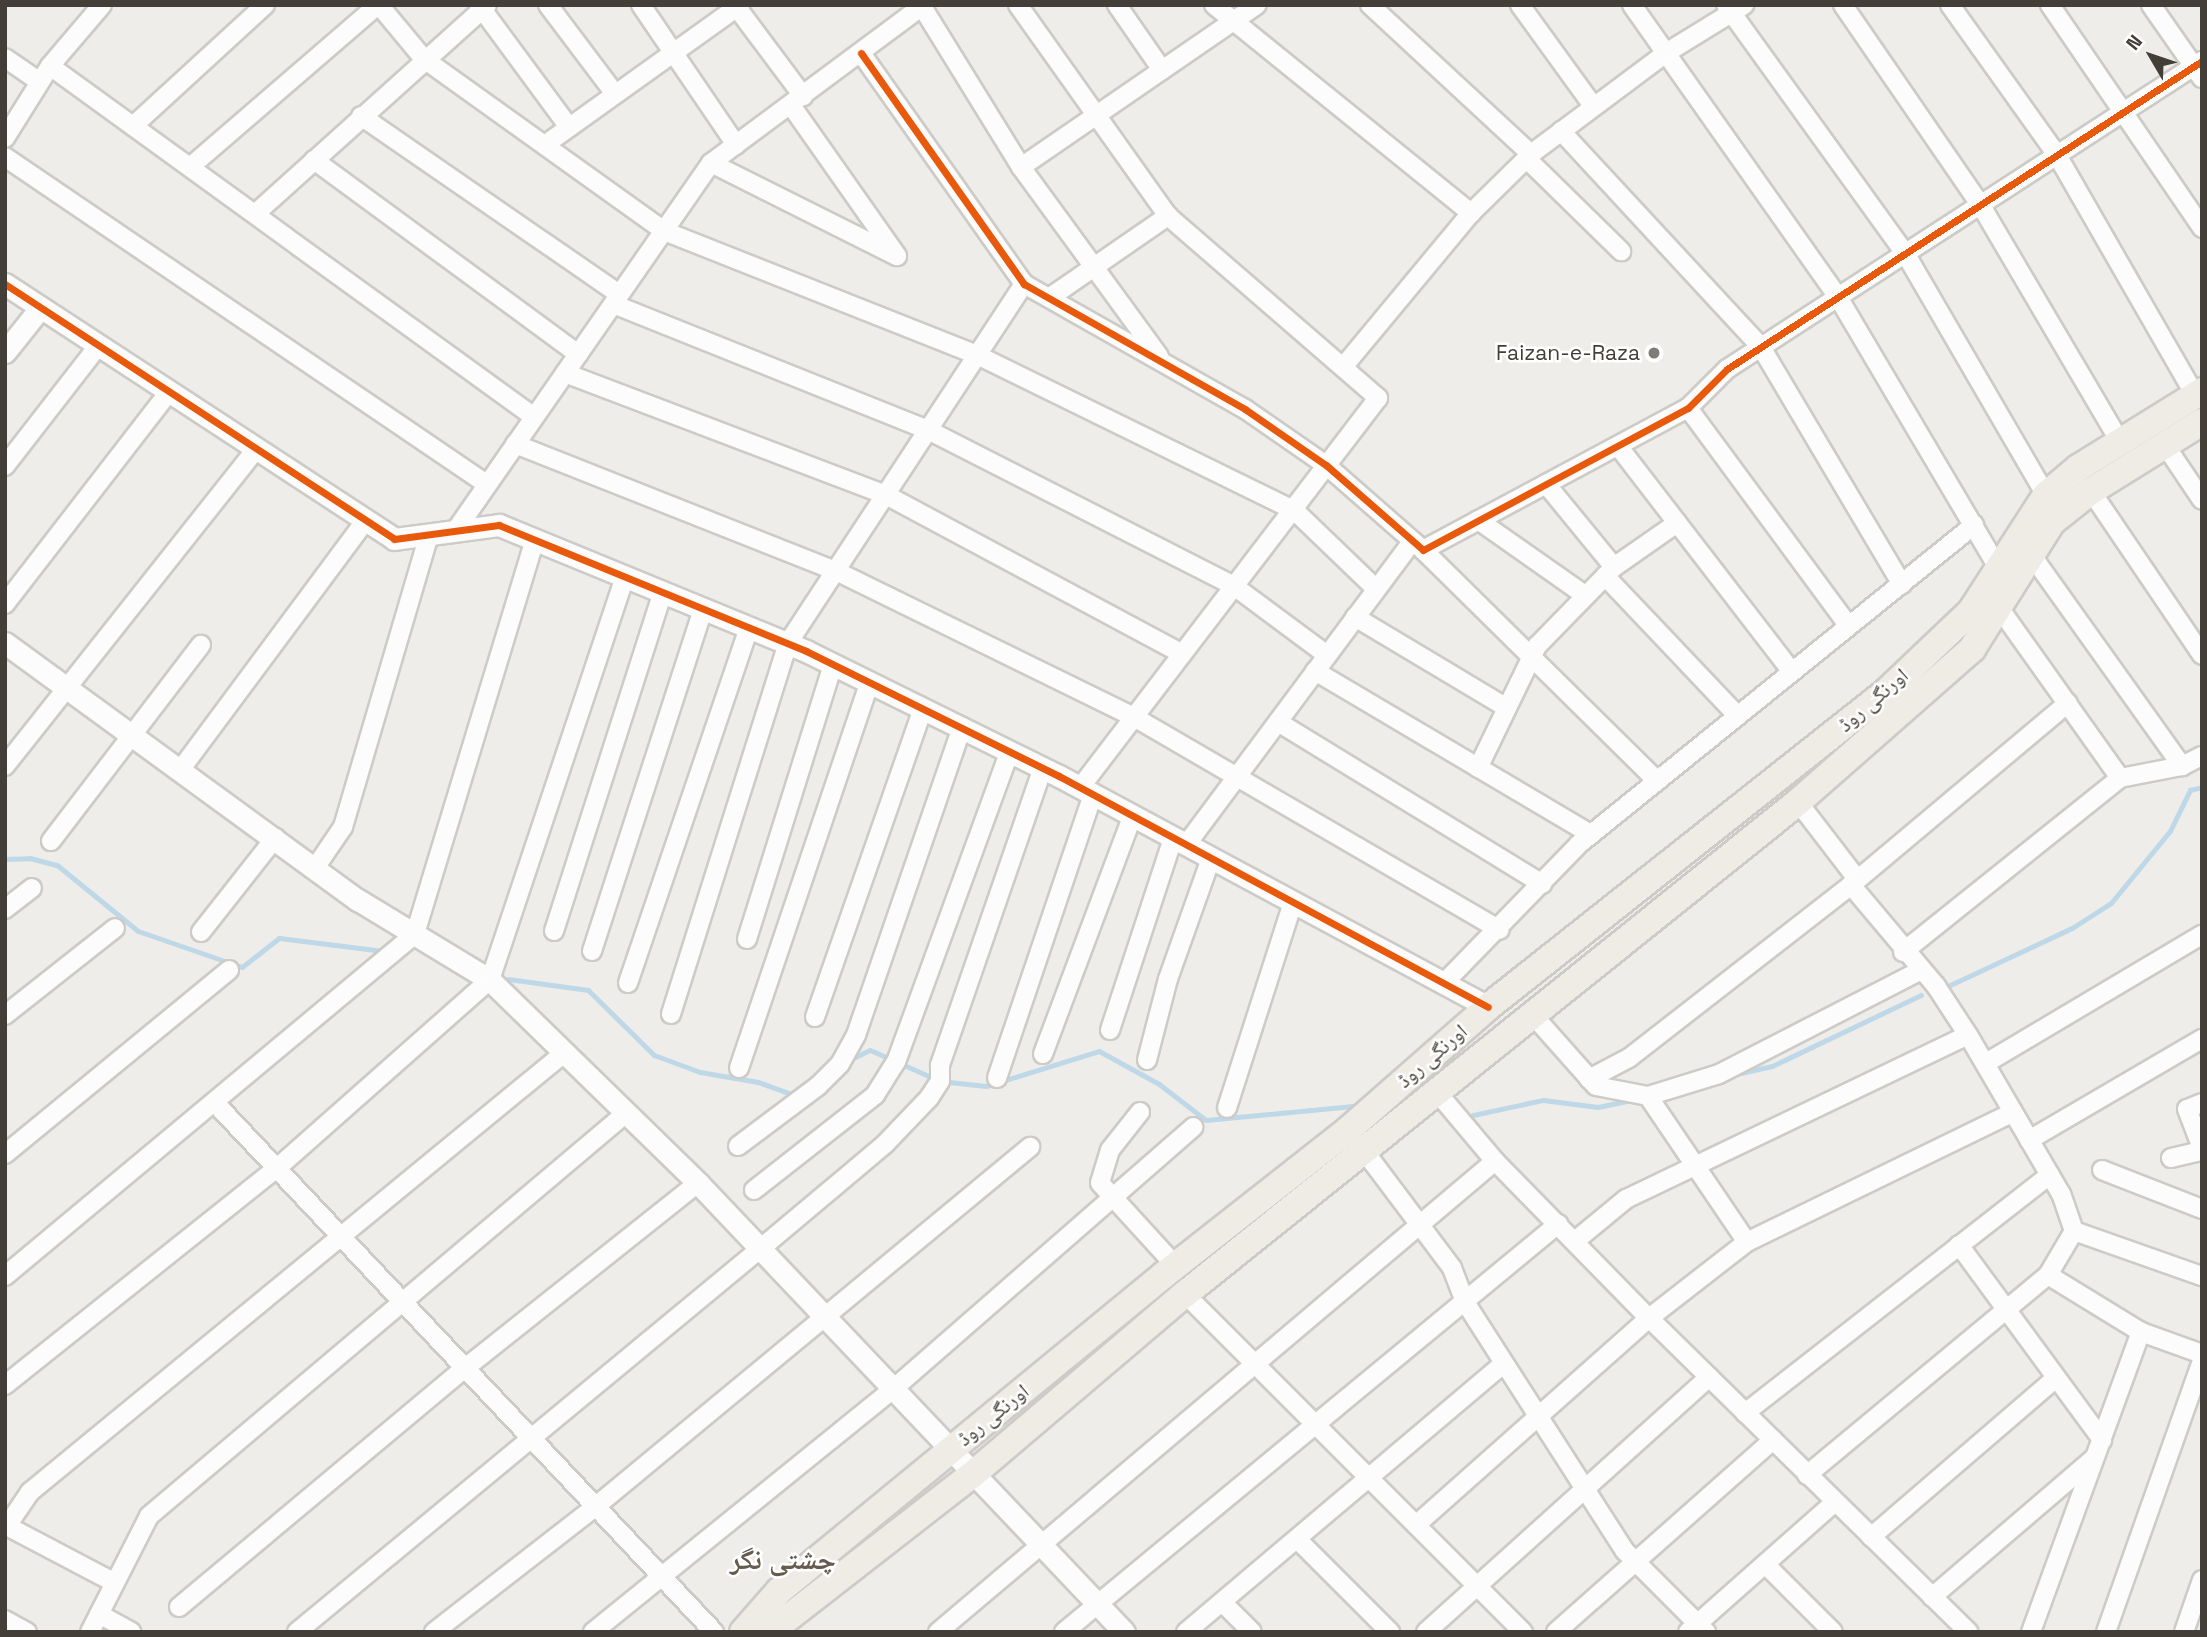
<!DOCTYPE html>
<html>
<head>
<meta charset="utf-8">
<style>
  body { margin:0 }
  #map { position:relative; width:2207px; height:1637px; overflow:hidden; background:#efede9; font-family:"Space Grotesk","Noto Naskh Arabic",sans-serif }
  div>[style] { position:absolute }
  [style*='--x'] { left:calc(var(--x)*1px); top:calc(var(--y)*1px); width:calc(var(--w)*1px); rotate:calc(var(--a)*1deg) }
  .stream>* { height:5px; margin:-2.5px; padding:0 2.5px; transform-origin:2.5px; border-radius:2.5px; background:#bfd8e8 }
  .roads { filter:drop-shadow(2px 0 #cdcbc7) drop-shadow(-2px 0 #cdcbc7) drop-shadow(0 2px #cdcbc7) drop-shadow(0 -2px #cdcbc7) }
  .minor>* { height:18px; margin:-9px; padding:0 9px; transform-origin:9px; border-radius:9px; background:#fdfcfc }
  .tertiary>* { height:21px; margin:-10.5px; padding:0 10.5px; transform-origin:10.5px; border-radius:10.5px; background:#fdfcfc }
  .primary>* { height:26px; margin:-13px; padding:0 13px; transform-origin:13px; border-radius:13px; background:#efece5 }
  .cycleway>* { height:7px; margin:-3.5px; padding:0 3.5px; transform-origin:3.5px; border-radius:3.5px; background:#e8590c }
  .dots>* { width:19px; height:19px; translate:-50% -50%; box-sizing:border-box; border:4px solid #fff; border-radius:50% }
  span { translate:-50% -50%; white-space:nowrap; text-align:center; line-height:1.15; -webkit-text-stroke:5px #fff; paint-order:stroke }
  .poi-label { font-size:21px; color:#433e37 }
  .right { translate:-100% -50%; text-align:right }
  .street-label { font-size:21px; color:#433e37 }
  .district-label { font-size:28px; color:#655c4f; font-weight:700 }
  .frame { position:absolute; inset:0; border:7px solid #433e37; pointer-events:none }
  .north { position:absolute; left:2116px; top:21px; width:70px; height:70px; -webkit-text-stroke:5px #fff; paint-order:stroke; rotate:309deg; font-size:19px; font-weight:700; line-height:28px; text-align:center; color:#433e37 }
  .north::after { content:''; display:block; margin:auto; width:24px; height:32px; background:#433e37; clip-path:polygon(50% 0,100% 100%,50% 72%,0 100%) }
</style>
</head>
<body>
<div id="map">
  <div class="stream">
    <i style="--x:5;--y:859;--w:25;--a:-2"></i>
    <i style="--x:30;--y:858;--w:28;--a:15"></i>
    <i style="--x:57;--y:865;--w:104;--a:39.2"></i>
    <i style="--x:138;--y:931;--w:110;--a:19.1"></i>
    <i style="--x:242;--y:967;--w:47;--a:-38.1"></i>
    <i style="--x:279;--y:938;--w:105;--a:7.1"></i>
    <i style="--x:508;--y:979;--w:81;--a:7.8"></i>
    <i style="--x:588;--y:990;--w:93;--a:44.6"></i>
    <i style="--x:654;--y:1055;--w:49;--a:20.3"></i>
    <i style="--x:700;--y:1072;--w:59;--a:9.8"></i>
    <i style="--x:758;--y:1082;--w:35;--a:20"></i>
    <i style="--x:791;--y:1094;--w:17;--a:-31"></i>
    <i style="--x:1948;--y:986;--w:137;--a:-25.1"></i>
    <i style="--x:2072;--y:928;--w:46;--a:-32.7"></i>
    <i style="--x:2111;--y:903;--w:93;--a:-50.7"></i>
    <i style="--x:2170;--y:831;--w:46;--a:-64"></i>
    <i style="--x:2190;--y:790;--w:12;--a:-14"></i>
    <i style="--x:847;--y:1061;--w:25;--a:-26"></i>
    <i style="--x:870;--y:1050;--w:77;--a:23.9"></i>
    <i style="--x:940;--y:1081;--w:46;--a:6.2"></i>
    <i style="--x:986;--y:1086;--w:118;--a:-17.2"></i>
    <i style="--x:1099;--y:1051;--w:68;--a:28.8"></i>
    <i style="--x:1159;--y:1084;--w:59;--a:37.5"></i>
    <i style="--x:1206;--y:1120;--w:148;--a:-5.4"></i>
    <i style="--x:1732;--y:1075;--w:41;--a:-12.7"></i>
    <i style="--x:1772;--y:1066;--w:165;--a:-25.5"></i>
    <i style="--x:1473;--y:1115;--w:72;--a:-12.1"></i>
    <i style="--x:1543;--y:1100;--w:55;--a:7.3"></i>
    <i style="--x:1598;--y:1107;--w:34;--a:-12"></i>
  </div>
  <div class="roads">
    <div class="minor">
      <i style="--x:379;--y:5;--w:70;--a:50.2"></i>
      <i style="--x:424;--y:59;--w:295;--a:35.6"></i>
      <i style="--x:664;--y:231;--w:337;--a:21.6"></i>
      <i style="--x:977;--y:355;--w:353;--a:26.1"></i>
      <i style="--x:1294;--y:510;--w:114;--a:43.9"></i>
      <i style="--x:479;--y:5;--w:152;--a:53.6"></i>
      <i style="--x:548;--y:5;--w:111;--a:53"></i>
      <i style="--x:641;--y:5;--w:169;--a:55.8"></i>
      <i style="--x:735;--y:5;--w:114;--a:53.2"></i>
      <i style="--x:921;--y:5;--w:190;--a:58.3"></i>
      <i style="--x:1021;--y:167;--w:234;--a:53.9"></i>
      <i style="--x:1018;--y:5;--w:259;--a:54.6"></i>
      <i style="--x:1168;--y:216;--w:278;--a:40.9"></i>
      <i style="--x:1378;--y:398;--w:489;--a:127.4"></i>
      <i style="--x:1117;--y:5;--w:79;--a:55.3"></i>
      <i style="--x:1214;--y:5;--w:331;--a:39"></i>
      <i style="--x:1370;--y:5;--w:219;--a:42.8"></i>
      <i style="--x:1520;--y:5;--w:125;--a:54.1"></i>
      <i style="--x:1632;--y:5;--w:357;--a:54.8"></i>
      <i style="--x:1838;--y:297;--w:316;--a:59.4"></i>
      <i style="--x:1726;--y:5;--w:306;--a:54.2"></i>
      <i style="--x:1905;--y:253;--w:280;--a:59.8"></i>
      <i style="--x:1843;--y:5;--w:242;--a:55.5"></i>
      <i style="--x:1980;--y:204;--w:276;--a:59.5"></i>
      <i style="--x:1950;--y:5;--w:184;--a:54.5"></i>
      <i style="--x:2057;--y:155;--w:277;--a:60.1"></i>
      <i style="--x:2050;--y:5;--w:270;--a:55.7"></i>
      <i style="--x:2151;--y:5;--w:89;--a:55.1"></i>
      <i style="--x:861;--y:53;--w:283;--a:54.8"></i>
      <i style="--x:1024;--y:284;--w:254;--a:29.5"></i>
      <i style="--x:1245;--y:409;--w:98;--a:34.7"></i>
      <i style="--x:1326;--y:465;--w:129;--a:41.2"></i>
      <i style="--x:1423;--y:550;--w:301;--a:-28.2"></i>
      <i style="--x:1688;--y:408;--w:55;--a:-45"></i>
      <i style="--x:1727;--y:369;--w:566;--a:-32.96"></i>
      <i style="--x:5;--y:58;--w:42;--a:34.4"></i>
      <i style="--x:50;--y:66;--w:598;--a:35.95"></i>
      <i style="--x:361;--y:116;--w:313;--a:34.6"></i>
      <i style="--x:133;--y:126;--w:179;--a:-42.5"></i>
      <i style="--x:1561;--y:131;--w:294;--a:47.2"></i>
      <i style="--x:1761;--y:347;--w:276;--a:59.3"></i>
      <i style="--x:5;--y:138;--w:85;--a:-58"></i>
      <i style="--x:50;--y:66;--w:80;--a:-49.6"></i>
      <i style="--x:546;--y:144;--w:239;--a:-35.6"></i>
      <i style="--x:5;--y:157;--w:580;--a:34.18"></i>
      <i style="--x:1527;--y:159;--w:132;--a:44.4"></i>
      <i style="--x:314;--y:160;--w:328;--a:36.3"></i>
      <i style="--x:711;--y:163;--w:208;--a:26.6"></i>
      <i style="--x:897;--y:256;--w:184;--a:-125.1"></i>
      <i style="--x:190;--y:167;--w:248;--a:-40.8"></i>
      <i style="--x:1021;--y:167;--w:286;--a:-34.5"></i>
      <i style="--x:255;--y:214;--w:312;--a:-42"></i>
      <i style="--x:1049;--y:298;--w:145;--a:-34.6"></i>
      <i style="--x:613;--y:304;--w:339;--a:21.8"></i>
      <i style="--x:928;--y:430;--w:343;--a:27"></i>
      <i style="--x:1234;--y:586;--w:116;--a:36.6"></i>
      <i style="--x:1343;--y:367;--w:200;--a:-50.3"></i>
      <i style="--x:1471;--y:213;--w:84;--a:-44.5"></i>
      <i style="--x:1531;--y:154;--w:169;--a:-36.8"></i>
      <i style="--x:1666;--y:53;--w:92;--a:-31.6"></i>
      <i style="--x:565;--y:373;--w:343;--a:20.8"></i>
      <i style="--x:886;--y:495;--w:336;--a:28.2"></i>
      <i style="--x:1688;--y:408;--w:271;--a:53.6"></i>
      <i style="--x:515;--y:444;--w:345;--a:21.6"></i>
      <i style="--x:836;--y:571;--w:332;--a:26.1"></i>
      <i style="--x:1134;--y:717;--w:423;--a:30.2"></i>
      <i style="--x:2165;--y:445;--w:66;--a:56.1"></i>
      <i style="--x:1618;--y:446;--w:285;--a:52.4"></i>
      <i style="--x:5;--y:466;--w:152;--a:-52.2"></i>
      <i style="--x:1546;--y:484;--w:107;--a:50.7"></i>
      <i style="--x:2091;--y:491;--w:198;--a:55.9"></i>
      <i style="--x:1478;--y:520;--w:132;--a:35.1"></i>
      <i style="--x:456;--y:530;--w:447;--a:-55.2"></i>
      <i style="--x:711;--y:163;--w:265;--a:-36.6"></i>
      <i style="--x:1423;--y:550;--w:329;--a:44.6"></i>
      <i style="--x:2030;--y:553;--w:262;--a:54.5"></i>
      <i style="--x:1605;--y:576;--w:193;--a:46.5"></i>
      <i style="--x:5;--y:604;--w:268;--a:-52.3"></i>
      <i style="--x:2000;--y:609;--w:207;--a:54.6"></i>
      <i style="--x:1355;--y:617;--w:177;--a:30.9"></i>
      <i style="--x:1315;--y:671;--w:321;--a:30.6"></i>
      <i style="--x:1278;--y:722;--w:310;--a:31.5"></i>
      <i style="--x:5;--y:766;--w:404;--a:-51.6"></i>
      <i style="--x:1478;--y:768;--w:136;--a:-64.2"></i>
      <i style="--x:1537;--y:646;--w:110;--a:-45.7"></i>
      <i style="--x:1614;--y:567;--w:77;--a:-34.9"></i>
      <i style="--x:181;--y:769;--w:310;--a:-53.4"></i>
      <i style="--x:1798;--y:802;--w:97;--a:52.5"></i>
      <i style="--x:51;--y:841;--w:247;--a:-52.6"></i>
      <i style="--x:1186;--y:845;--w:379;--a:-53.3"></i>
      <i style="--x:315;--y:868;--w:50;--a:-55.7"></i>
      <i style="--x:343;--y:827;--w:305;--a:-73.6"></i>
      <i style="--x:5;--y:909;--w:34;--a:-38"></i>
      <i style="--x:554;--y:931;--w:356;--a:-72.2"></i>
      <i style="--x:201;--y:932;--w:120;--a:-51.8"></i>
      <i style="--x:747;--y:939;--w:288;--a:-72.6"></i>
      <i style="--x:592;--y:951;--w:360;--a:-72"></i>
      <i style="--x:1903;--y:952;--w:278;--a:-38.7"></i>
      <i style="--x:2120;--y:778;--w:63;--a:-11"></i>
      <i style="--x:2182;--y:766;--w:22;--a:-27"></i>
      <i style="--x:628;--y:983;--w:376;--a:-71.2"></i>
      <i style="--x:1443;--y:984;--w:195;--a:-45.8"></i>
      <i style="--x:1579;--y:844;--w:508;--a:-38.92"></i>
      <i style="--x:671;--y:1014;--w:389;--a:-72.5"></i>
      <i style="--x:788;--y:643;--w:430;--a:-56.7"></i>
      <i style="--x:1532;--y:1014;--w:96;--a:48.4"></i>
      <i style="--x:1596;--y:1086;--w:53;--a:10.9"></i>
      <i style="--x:1648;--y:1096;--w:74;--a:-17.2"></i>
      <i style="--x:1719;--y:1074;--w:227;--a:-27.2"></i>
      <i style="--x:5;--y:1015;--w:140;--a:-38.3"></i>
      <i style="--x:815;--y:1017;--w:326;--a:-70.7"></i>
      <i style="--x:1110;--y:1030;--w:202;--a:-71.8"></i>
      <i style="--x:1043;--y:1054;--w:255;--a:-69.4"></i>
      <i style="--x:1147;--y:1060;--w:84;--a:-75.5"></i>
      <i style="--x:1168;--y:979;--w:128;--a:-70.4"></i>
      <i style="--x:1986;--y:1063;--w:251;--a:-30.7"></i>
      <i style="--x:739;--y:1068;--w:408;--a:-71.3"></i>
      <i style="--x:997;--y:1078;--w:300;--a:-71.3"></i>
      <i style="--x:1589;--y:1079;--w:45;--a:-27.7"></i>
      <i style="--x:1629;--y:1058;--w:281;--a:-37.9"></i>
      <i style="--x:1851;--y:885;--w:283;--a:-40"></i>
      <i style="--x:1436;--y:1091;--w:92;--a:49.9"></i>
      <i style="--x:1495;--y:1161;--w:220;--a:45.6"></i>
      <i style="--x:1649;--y:1318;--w:448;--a:44.5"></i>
      <i style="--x:1648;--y:1096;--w:176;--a:55.9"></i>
      <i style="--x:2202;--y:1103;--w:16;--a:158"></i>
      <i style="--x:2187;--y:1109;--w:42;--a:69"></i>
      <i style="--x:216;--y:1104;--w:726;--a:46.67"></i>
      <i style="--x:1227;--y:1108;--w:216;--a:-72.2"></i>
      <i style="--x:1140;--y:1112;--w:48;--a:128.3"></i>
      <i style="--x:1110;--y:1150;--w:34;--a:107"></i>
      <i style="--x:1100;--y:1183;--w:111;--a:47.6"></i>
      <i style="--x:2029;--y:1140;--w:200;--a:-30.3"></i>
      <i style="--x:1359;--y:1144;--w:155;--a:53.1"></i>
      <i style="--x:1452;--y:1268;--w:36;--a:69"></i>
      <i style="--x:1465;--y:1302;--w:296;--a:57.3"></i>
      <i style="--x:1625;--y:1551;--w:115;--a:45"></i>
      <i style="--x:738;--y:1146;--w:100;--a:-36.9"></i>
      <i style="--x:818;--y:1086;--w:31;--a:-45"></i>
      <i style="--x:840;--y:1064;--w:33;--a:-61"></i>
      <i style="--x:856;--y:1035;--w:326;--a:-71"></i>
      <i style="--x:5;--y:1154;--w:290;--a:-39.4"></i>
      <i style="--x:2171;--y:1158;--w:32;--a:-13"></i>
      <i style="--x:2102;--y:1170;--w:107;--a:21.3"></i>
      <i style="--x:754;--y:1190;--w:154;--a:-38.1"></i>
      <i style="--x:875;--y:1095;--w:39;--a:-58"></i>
      <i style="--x:896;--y:1062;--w:331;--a:-69.9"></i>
      <i style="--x:2074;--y:1231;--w:136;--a:19.4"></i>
      <i style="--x:1575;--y:1241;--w:66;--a:-39.5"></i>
      <i style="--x:1626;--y:1199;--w:379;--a:-25.6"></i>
      <i style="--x:1959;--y:1245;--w:242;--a:53.7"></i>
      <i style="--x:2048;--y:1275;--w:109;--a:31.5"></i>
      <i style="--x:5;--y:1276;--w:534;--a:-39.83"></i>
      <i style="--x:415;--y:934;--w:412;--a:-73.1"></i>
      <i style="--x:1185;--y:1294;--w:478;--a:45"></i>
      <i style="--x:5;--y:1385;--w:347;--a:-38.6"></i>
      <i style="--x:276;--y:1169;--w:286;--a:-41.5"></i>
      <i style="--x:490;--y:980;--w:426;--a:-71.5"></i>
      <i style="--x:1745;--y:1413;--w:387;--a:-38"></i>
      <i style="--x:1807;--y:1475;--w:313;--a:-39.7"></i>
      <i style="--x:2048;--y:1275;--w:51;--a:-59.4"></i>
      <i style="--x:2074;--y:1231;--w:39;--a:-109"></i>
      <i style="--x:2061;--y:1194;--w:184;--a:-120.3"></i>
      <i style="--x:1968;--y:1035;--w:59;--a:-123.1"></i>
      <i style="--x:1936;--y:986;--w:132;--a:-130.1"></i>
      <i style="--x:5;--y:1525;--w:124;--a:27.8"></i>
      <i style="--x:1416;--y:1525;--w:312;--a:-41.6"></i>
      <i style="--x:1649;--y:1318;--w:124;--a:-37.8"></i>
      <i style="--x:1747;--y:1242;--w:296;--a:-26"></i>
      <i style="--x:7;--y:1526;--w:41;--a:-55.9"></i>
      <i style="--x:30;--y:1492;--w:691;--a:-39.42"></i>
      <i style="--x:1871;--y:1537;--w:244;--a:-40.7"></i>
      <i style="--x:1297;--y:1539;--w:132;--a:45"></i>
      <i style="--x:1765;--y:1564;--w:96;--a:45"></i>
      <i style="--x:1932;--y:1597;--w:213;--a:-40.6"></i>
      <i style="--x:1222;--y:1602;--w:42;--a:45"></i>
      <i style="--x:179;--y:1607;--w:371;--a:-39.9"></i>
      <i style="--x:464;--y:1369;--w:299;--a:-38.5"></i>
      <i style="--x:99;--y:1614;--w:37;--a:29"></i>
      <i style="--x:5;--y:1620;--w:25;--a:29"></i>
      <i style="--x:90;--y:1632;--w:130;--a:-63"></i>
      <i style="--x:149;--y:1516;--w:624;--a:-40.19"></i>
      <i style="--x:297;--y:1632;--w:601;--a:-39.6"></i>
      <i style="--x:760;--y:1249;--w:163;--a:-40"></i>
      <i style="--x:885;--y:1144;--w:64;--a:-46.3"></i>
      <i style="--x:929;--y:1098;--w:20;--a:-57"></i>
      <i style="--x:940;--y:1081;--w:16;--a:-90"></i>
      <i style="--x:940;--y:1065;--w:314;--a:-70.9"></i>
      <i style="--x:434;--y:1632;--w:204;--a:-37.8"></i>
      <i style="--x:595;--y:1507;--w:565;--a:-39.61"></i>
      <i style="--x:593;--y:1632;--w:385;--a:-39"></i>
      <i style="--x:892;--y:1390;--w:400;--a:-41.1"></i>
      <i style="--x:938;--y:1632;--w:729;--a:-40.22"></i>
      <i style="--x:1064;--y:1632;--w:641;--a:-39.55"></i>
      <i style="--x:1186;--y:1632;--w:415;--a:-40.2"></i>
      <i style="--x:1426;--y:1632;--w:381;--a:-42"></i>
      <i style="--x:1556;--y:1632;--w:290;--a:-41.5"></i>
      <i style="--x:1688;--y:1632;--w:196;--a:-41.5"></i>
      <i style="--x:2031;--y:1632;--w:320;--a:-69.9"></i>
      <i style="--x:2141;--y:1332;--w:65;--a:19.8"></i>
      <i style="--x:2106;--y:1632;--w:288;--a:-70.5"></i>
      <i style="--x:2184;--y:1632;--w:55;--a:-70.9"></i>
    </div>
    <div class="tertiary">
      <i style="--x:5;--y:284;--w:465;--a:33.2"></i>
      <i style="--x:394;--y:539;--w:106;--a:-7.6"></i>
      <i style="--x:499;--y:525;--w:332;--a:22.3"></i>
      <i style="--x:806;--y:651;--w:282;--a:26.3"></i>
      <i style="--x:1059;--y:776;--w:487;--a:28.3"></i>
      <i style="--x:5;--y:352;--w:56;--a:-51.5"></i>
      <i style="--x:5;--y:643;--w:437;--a:36.1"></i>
      <i style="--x:358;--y:900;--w:154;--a:31.2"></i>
      <i style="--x:490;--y:980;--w:291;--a:44.3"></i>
      <i style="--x:698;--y:1183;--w:619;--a:46.51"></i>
    </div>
    <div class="primary">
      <i style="--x:743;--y:1632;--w:55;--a:-48.7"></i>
      <i style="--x:779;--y:1591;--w:499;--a:-39.4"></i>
      <i style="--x:1165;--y:1274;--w:233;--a:-38.2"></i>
      <i style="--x:1348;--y:1130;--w:186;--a:-41.3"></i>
      <i style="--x:1488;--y:1007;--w:508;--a:-38.36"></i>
      <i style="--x:1886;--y:692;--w:117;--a:-43.6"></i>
      <i style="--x:1971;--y:611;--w:138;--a:-57.1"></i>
      <i style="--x:2046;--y:495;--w:42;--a:-40.2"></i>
      <i style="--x:2078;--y:468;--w:146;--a:-31.8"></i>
      <i style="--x:770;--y:1632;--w:256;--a:-37.9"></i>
      <i style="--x:972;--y:1475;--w:280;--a:-40.4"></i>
      <i style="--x:1185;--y:1294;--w:786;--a:-38.75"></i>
      <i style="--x:1798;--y:802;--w:232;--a:-41.3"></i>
      <i style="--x:1972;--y:649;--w:150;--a:-57.8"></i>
      <i style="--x:2052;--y:522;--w:50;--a:-38.5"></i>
      <i style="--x:2091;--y:491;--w:131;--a:-31.9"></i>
    </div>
  </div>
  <div class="cycleway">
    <i style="--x:861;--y:53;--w:283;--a:54.8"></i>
    <i style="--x:1024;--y:284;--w:254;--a:29.5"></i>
    <i style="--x:1245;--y:409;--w:98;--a:34.7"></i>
    <i style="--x:1326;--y:465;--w:129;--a:41.2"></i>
    <i style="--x:1423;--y:550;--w:301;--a:-28.2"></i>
    <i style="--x:1688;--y:408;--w:55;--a:-45"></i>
    <i style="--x:1727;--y:369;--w:566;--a:-32.96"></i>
    <i style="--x:5;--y:284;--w:465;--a:33.2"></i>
    <i style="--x:394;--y:539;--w:106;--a:-7.6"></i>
    <i style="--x:499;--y:525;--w:332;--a:22.3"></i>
    <i style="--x:806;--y:651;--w:282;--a:26.3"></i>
    <i style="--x:1059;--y:776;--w:487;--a:28.3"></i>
  </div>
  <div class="dots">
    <i style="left:1654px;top:353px;background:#7f7b75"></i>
  </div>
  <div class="poi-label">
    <span class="right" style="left:1640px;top:353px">Faizan-e-Raza</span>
  </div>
  <div class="street-label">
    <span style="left:1873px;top:700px;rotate:-41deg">اورنگی روڈ</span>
    <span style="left:1432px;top:1056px;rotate:-41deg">اورنگی روڈ</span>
    <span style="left:993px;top:1415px;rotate:-39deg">اورنگی روڈ</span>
  </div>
  <div class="district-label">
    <span style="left:783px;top:1559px">چشتی نگر</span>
  </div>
  <div class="frame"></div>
  <div class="north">N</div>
</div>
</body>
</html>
